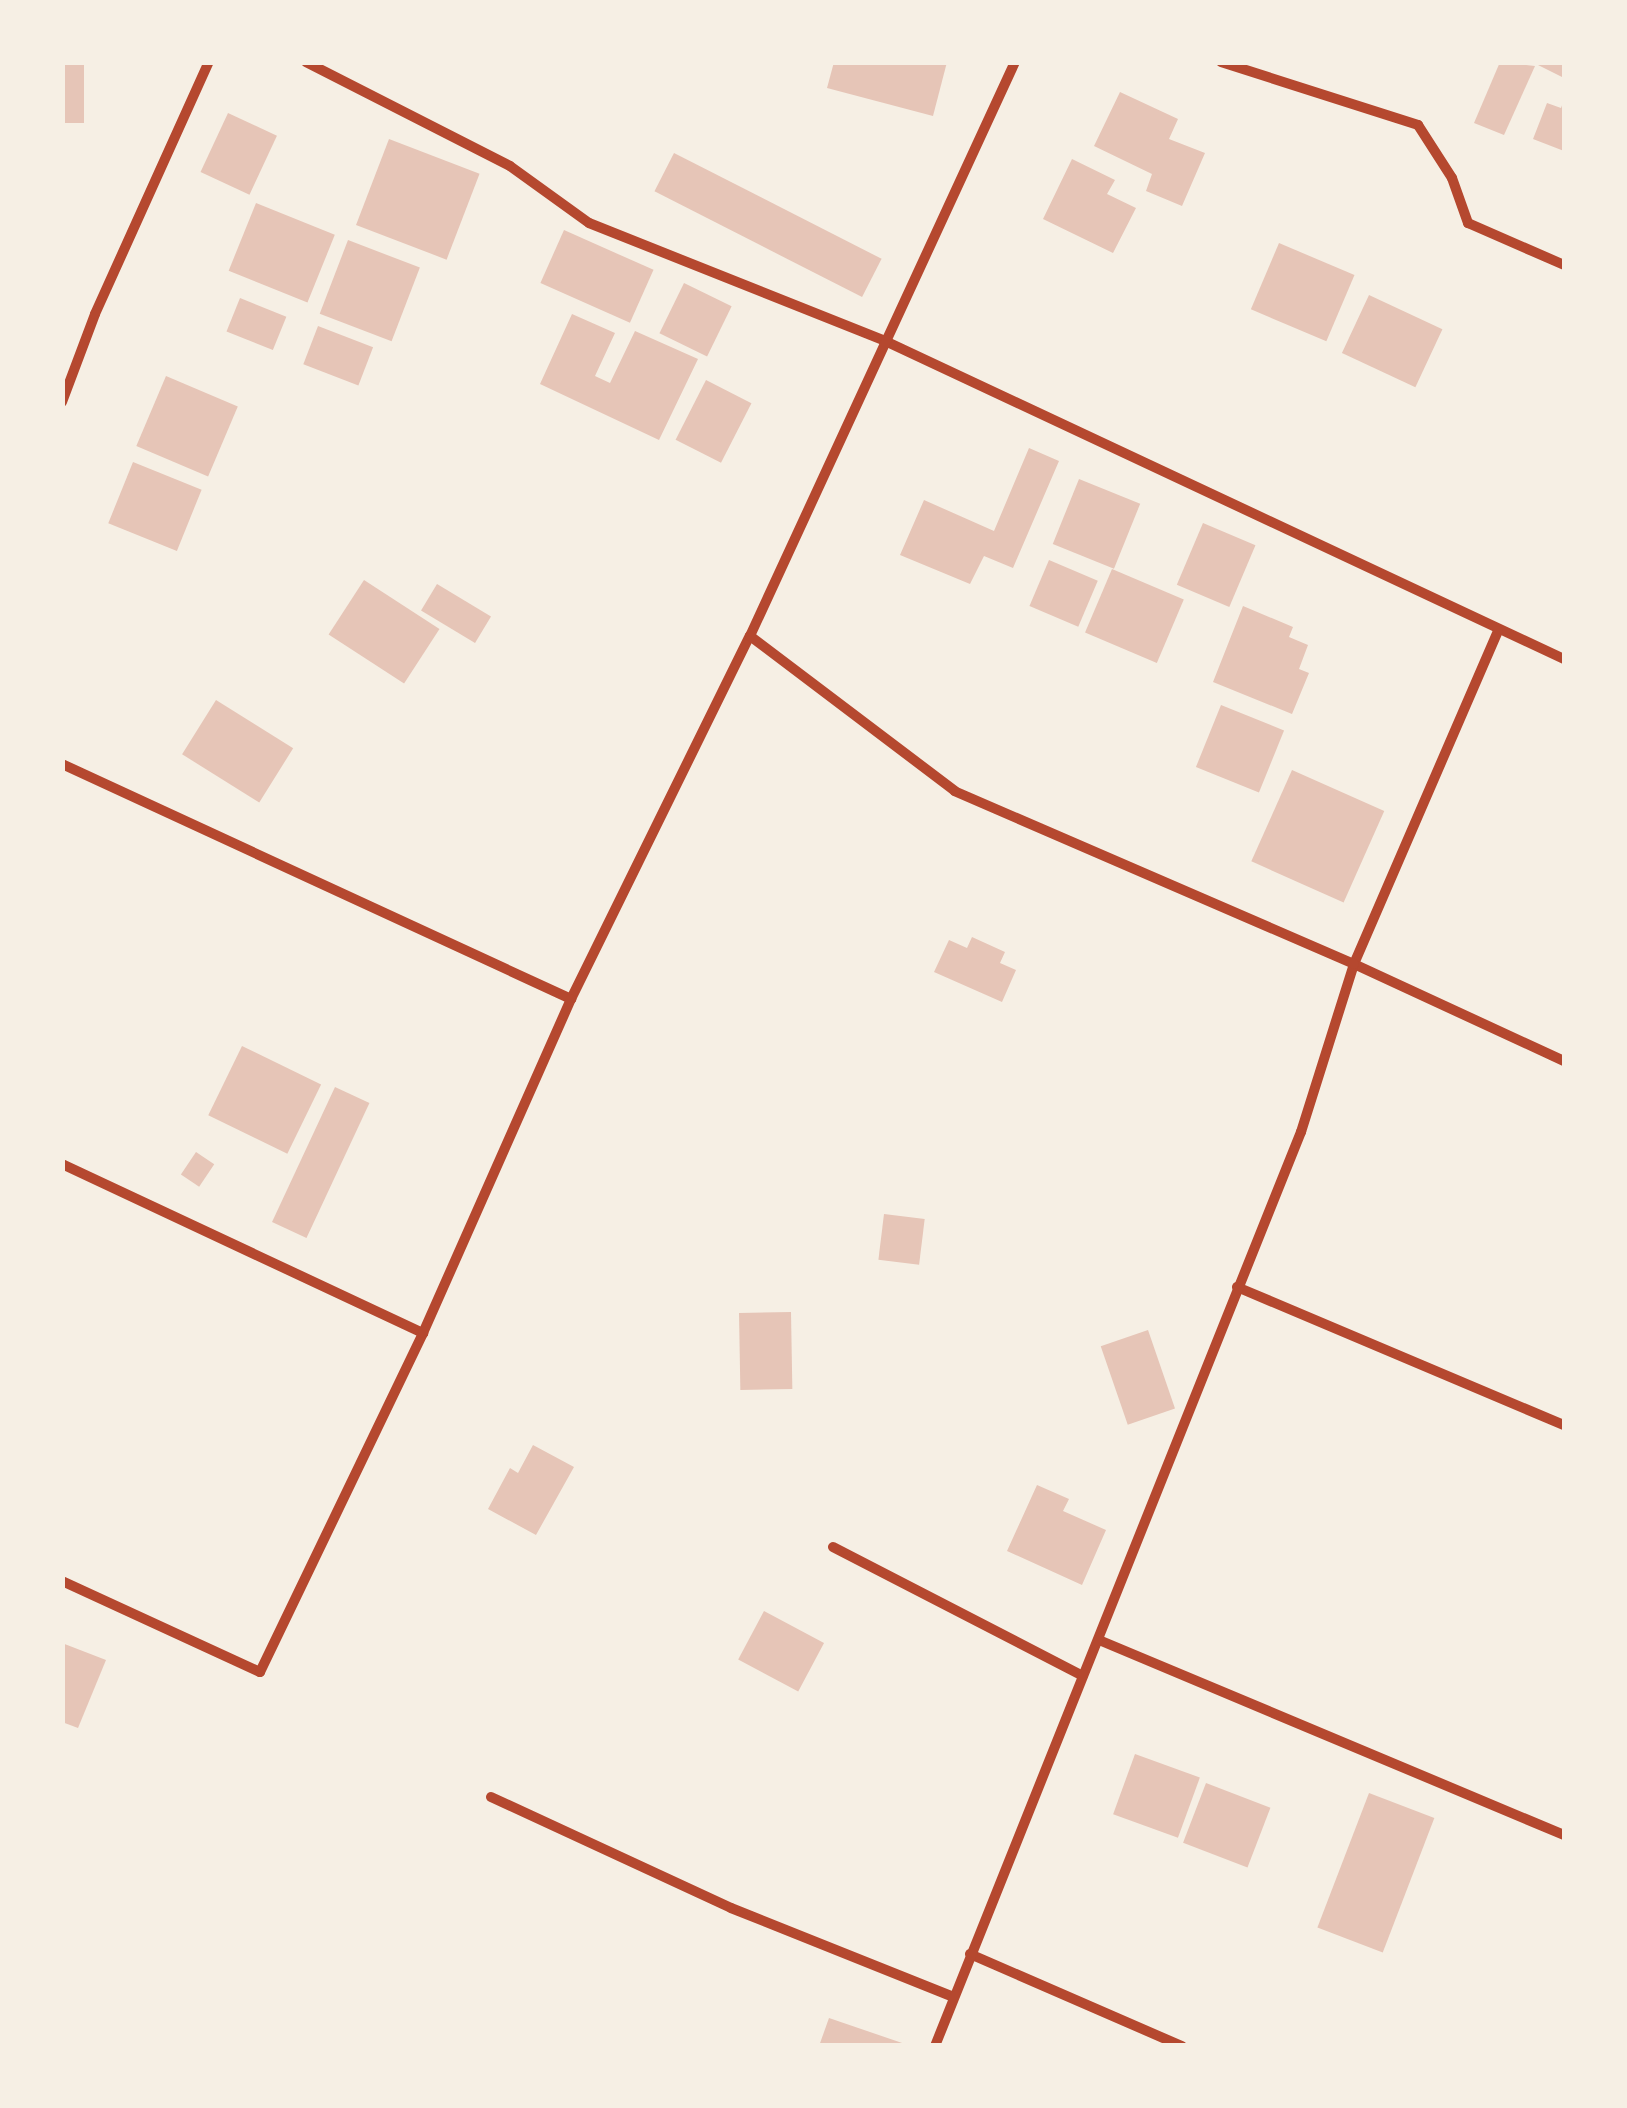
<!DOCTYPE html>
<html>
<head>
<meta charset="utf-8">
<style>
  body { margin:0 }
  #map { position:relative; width:1627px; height:2108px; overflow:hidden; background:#f6efe4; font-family:Georgia,serif }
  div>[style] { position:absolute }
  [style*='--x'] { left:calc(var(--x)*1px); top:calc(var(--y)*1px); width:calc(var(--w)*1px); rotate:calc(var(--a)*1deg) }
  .building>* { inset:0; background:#e6c5b7; transform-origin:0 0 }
  .minor>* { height:10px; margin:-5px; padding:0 5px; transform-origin:5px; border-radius:5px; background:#b5482f }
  span { translate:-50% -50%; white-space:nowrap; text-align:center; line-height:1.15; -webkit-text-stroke:8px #f6efe4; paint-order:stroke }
  .frame { position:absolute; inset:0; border:65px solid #f6efe4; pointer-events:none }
</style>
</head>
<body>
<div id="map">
  <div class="building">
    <i style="left:62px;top:62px;width:22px;height:61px"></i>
    <i style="clip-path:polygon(834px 62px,947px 62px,933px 116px,827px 88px)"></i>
    <i style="clip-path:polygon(1500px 62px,1535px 66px,1504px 135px,1474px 123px)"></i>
    <i style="clip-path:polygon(1532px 62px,1564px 62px,1564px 78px)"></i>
    <i style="clip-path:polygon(1120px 92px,1178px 119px,1169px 139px,1205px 153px,1182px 206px,1146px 191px,1152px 174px,1094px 146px)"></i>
    <i style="clip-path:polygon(1564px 100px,1564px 151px,1533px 139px,1547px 103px,1561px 108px)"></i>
    <i style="left:228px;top:113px;width:54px;height:65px;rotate:25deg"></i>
    <i style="left:389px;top:139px;width:97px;height:92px;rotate:21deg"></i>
    <i style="left:674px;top:153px;width:233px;height:43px;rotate:27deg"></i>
    <i style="clip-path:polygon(1072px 159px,1115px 180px,1107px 194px,1136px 208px,1113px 253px,1043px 219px)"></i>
    <i style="left:256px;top:203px;width:85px;height:73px;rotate:22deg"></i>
    <i style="left:564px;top:230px;width:98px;height:58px;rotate:24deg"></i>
    <i style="left:348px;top:240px;width:77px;height:79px;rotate:21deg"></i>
    <i style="left:1279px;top:243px;width:82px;height:72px;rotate:23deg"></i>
    <i style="left:684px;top:283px;width:53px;height:56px;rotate:26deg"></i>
    <i style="left:1369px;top:295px;width:81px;height:64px;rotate:25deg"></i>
    <i style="left:240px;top:298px;width:50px;height:36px;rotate:22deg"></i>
    <i style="clip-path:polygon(572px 314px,615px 333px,595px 376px,610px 383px,635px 331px,698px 359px,659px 440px,540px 384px)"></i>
    <i style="left:318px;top:326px;width:59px;height:41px;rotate:21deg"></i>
    <i style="left:166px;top:376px;width:78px;height:76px;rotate:23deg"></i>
    <i style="left:706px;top:380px;width:51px;height:67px;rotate:27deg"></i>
    <i style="clip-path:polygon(1029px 448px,1059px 461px,1013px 568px,984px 556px,970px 584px,900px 555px,924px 500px,994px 531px)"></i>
    <i style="left:133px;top:462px;width:74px;height:66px;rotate:22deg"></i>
    <i style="left:1079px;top:479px;width:66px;height:70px;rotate:22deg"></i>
    <i style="left:1203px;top:523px;width:57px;height:67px;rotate:23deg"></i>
    <i style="left:1049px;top:560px;width:53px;height:50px;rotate:23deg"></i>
    <i style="left:1112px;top:569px;width:78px;height:69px;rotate:23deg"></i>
    <i style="left:364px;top:580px;width:90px;height:65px;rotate:33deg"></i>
    <i style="left:437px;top:584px;width:63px;height:31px;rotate:31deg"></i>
    <i style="clip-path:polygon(1243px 606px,1293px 627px,1289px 637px,1308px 645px,1299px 669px,1309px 673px,1292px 714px,1213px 682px)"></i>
    <i style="left:216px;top:700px;width:91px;height:64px;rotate:32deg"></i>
    <i style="left:1221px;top:705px;width:68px;height:67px;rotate:22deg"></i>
    <i style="left:1292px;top:770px;width:101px;height:100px;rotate:24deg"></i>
    <i style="clip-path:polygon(972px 937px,1005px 952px,1000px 963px,1016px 970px,1002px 1002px,934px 972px,949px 940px,967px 948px)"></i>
    <i style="left:242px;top:1046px;width:88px;height:77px;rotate:26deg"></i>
    <i style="left:335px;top:1087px;width:38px;height:149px;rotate:25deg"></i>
    <i style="left:196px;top:1152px;width:22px;height:27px;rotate:34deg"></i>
    <i style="left:884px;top:1214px;width:41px;height:46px;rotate:7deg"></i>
    <i style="left:791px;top:1312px;width:77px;height:52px;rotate:89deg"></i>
    <i style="left:1148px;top:1330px;width:83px;height:50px;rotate:71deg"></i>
    <i style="clip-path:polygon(533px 1445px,574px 1467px,536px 1535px,488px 1509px,510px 1468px,518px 1473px)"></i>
    <i style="clip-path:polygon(1037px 1485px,1069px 1499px,1063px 1511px,1106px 1530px,1082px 1585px,1007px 1551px)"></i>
    <i style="left:764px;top:1611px;width:68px;height:55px;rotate:28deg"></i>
    <i style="clip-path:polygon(62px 1643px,106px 1660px,78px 1728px,62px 1722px)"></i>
    <i style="left:1135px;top:1754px;width:69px;height:64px;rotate:20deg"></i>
    <i style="left:1206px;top:1783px;width:69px;height:64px;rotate:21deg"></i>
    <i style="left:1369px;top:1793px;width:70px;height:144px;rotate:21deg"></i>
    <i style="clip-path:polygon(829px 2018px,908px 2045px,908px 2046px,819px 2046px)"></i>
  </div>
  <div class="minor">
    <i style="--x:306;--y:62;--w:229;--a:27"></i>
    <i style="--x:510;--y:166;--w:97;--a:35.8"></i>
    <i style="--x:589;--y:223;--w:316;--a:21.7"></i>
    <i style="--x:883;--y:340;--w:752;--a:25.1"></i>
    <i style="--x:1221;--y:62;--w:207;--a:17.7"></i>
    <i style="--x:1418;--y:125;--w:63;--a:57.3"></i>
    <i style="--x:1452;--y:178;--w:48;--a:70.4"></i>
    <i style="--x:1468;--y:223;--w:105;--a:23.6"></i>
    <i style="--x:62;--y:402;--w:94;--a:-69.4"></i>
    <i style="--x:95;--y:314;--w:277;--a:-65.7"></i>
    <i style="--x:1498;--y:631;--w:363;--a:113.4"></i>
    <i style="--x:1354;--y:964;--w:231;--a:24.8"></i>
    <i style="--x:62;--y:764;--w:561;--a:24.78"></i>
    <i style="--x:571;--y:999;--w:405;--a:-63.8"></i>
    <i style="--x:62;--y:1164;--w:399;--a:25.1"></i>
    <i style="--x:1237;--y:1287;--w:355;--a:22.9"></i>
    <i style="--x:833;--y:1547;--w:281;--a:27.3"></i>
    <i style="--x:62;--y:1581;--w:218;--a:24.7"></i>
    <i style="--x:260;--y:1672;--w:376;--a:-64.3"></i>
    <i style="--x:423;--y:1333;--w:365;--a:-66.1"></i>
    <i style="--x:1099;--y:1640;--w:504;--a:22.75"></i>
    <i style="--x:491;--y:1797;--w:264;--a:24.8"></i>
    <i style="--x:731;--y:1908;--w:239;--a:21.8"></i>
    <i style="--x:970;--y:1954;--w:231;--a:23.5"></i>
    <i style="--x:935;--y:2046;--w:985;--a:-68.18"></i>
    <i style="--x:1301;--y:1132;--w:176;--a:-72.5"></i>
    <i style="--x:1354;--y:964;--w:435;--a:-156.6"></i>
    <i style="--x:955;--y:791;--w:257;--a:-142.9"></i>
    <i style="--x:750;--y:636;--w:632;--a:-65.22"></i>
  </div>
  <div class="frame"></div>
</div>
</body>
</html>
